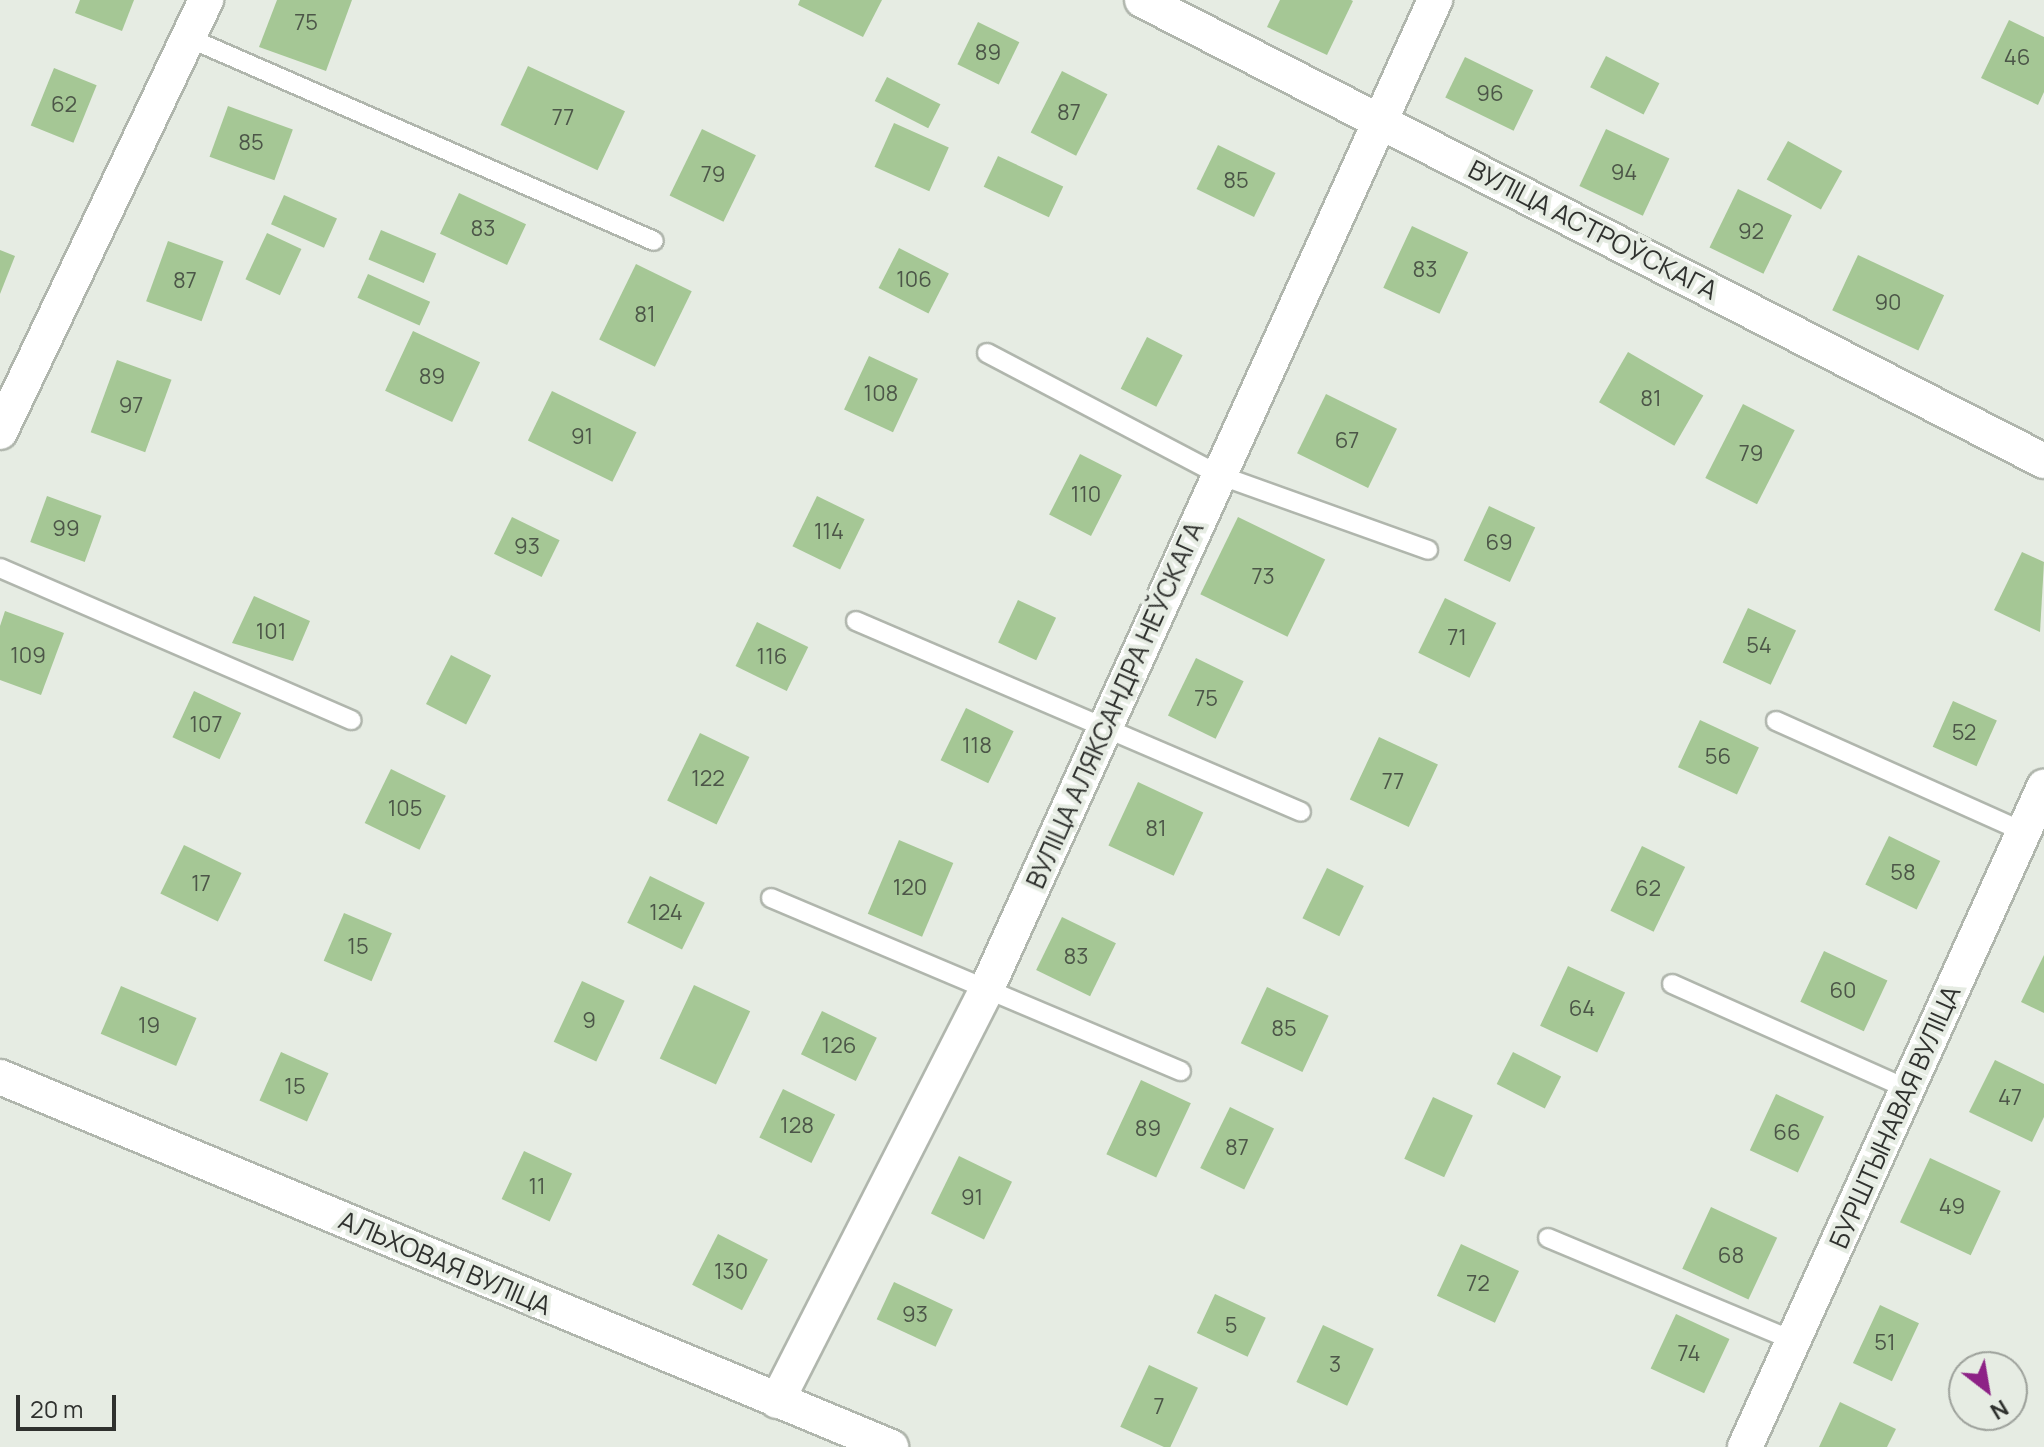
<!DOCTYPE html>
<html>
<head>
<meta charset="utf-8">
<style>
	body { margin:0 }
	#map { position:relative; width:2044px; height:1447px; overflow:hidden; background:#e6ece3; font-family:Manrope,sans-serif }
	div>[style] { position:absolute }
	[style*='--x'] { left:calc(var(--x)*1px); top:calc(var(--y)*1px); width:calc(var(--w)*1px); rotate:calc(var(--a)*1deg) }
	.building>* { inset:0; background:#a5c795; transform-origin:0 0 }
	.roads { filter:drop-shadow(2px 0 #b0b6ad) drop-shadow(-2px 0 #b0b6ad) drop-shadow(0 2px #b0b6ad) drop-shadow(0 -2px #b0b6ad) }
	.service>* { height:18px; margin:-9px; padding:0 9px; transform-origin:9px; border-radius:9px; background:#fff }
	.minor>* { height:34px; margin:-17px; padding:0 17px; transform-origin:17px; border-radius:17px; background:#fff }
	span { translate:-50% -50%; white-space:nowrap; text-align:center; line-height:1.15; -webkit-text-stroke:8px #e6ece3; paint-order:stroke }
	.number-label { font-size:22px; color:#4c5648 }
	.number-label span { -webkit-text-stroke-width:0 }
	.street-label { font-size:26px; color:#2f312e }
	.north { position:absolute; left:1948px; top:1351px; width:80px; height:80px; box-sizing:border-box; background:#e6ece3; border:2px solid #9da19b; border-radius:50%; rotate:149deg; font-size:22px; font-weight:700; line-height:32px; text-align:center; color:#2f312e }
	.north::after { content:''; display:block; margin:auto; width:28px; height:36px; background:#8d2286; clip-path:polygon(50% 0,100% 100%,50% 72%,0 100%) }
	.scale { position:absolute; left:16px; top:1395px; width:100px; height:36px; box-sizing:border-box; border:4px solid #2f312e; border-top:0; padding-left:10px; font-size:24px; line-height:28px; white-space:nowrap; color:#2f312e; -webkit-text-stroke:6px #e6ece3; paint-order:stroke }
</style>
</head>
<body>
<div id="map">
	<div class="building">
		<i style="clip-path:polygon(80px 0,134px 0,122px 31px,75px 13px)"></i>
		<i style="clip-path:polygon(277px 0,352px 0,326px 71px,259px 47px)"></i>
		<i style="clip-path:polygon(800px 0,882px 0,863px 37px,798px 5px)"></i>
		<i style="clip-path:polygon(1280px 0,1351px 0,1353px 1px,1327px 55px,1267px 27px)"></i>
		<i style="clip-path:polygon(2009px 20px,2044px 37px,2044px 92px,2038px 105px,1981px 78px)"></i>
		<i style="left:978px;top:22px;width:46px;height:47px;rotate:26deg"></i>
		<i style="left:1606px;top:56px;width:60px;height:35px;rotate:27deg"></i>
		<i style="left:1465px;top:57px;width:76px;height:45px;rotate:26deg"></i>
		<i style="left:528px;top:66px;width:107px;height:65px;rotate:25deg"></i>
		<i style="left:54px;top:68px;width:46px;height:62px;rotate:22deg"></i>
		<i style="left:1062px;top:71px;width:51px;height:69px;rotate:27deg"></i>
		<i style="left:887px;top:77px;width:60px;height:27px;rotate:27deg"></i>
		<i style="left:228px;top:106px;width:69px;height:54px;rotate:20deg"></i>
		<i style="left:894px;top:123px;width:60px;height:48px;rotate:24deg"></i>
		<i style="left:702px;top:129px;width:60px;height:74px;rotate:26deg"></i>
		<i style="left:1606px;top:129px;width:70px;height:63px;rotate:25deg"></i>
		<i style="left:1788px;top:141px;width:62px;height:44px;rotate:29deg"></i>
		<i style="left:1218px;top:145px;width:64px;height:49px;rotate:26deg"></i>
		<i style="left:998px;top:156px;width:72px;height:34px;rotate:25deg"></i>
		<i style="left:1738px;top:189px;width:60px;height:65px;rotate:26deg"></i>
		<i style="left:459px;top:193px;width:74px;height:45px;rotate:25deg"></i>
		<i style="left:284px;top:195px;width:58px;height:32px;rotate:24deg"></i>
		<i style="left:1412px;top:226px;width:62px;height:68px;rotate:25deg"></i>
		<i style="left:381px;top:230px;width:60px;height:32px;rotate:23deg"></i>
		<i style="left:267px;top:233px;width:38px;height:51px;rotate:25deg"></i>
		<i style="left:168px;top:241px;width:59px;height:64px;rotate:20deg"></i>
		<i style="left:899px;top:248px;width:56px;height:45px;rotate:27deg"></i>
		<i style="clip-path:polygon(0 250px,15px 256px,0 294px)"></i>
		<i style="left:1858px;top:255px;width:95px;height:61px;rotate:25deg"></i>
		<i style="left:636px;top:264px;width:62px;height:84px;rotate:26deg"></i>
		<i style="left:368px;top:274px;width:68px;height:26px;rotate:24deg"></i>
		<i style="left:413px;top:331px;width:74px;height:66px;rotate:25deg"></i>
		<i style="left:1147px;top:337px;width:40px;height:58px;rotate:27deg"></i>
		<i style="left:1628px;top:352px;width:87px;height:58px;rotate:30deg"></i>
		<i style="left:869px;top:356px;width:54px;height:59px;rotate:25deg"></i>
		<i style="left:117px;top:360px;width:58px;height:77px;rotate:20deg"></i>
		<i style="left:552px;top:391px;width:94px;height:55px;rotate:26deg"></i>
		<i style="left:1326px;top:394px;width:79px;height:66px;rotate:26deg"></i>
		<i style="left:1743px;top:404px;width:58px;height:83px;rotate:27deg"></i>
		<i style="left:1080px;top:454px;width:47px;height:68px;rotate:27deg"></i>
		<i style="left:47px;top:496px;width:58px;height:49px;rotate:20deg"></i>
		<i style="left:817px;top:496px;width:53px;height:56px;rotate:26deg"></i>
		<i style="left:1489px;top:506px;width:51px;height:60px;rotate:25deg"></i>
		<i style="left:512px;top:517px;width:53px;height:41px;rotate:26deg"></i>
		<i style="left:1238px;top:517px;width:97px;height:86px;rotate:26deg"></i>
		<i style="clip-path:polygon(2022px 552px,2044px 562px,2040px 632px,1994px 610px)"></i>
		<i style="clip-path:polygon(254px 596px,310px 621px,293px 661px,232px 643px)"></i>
		<i style="left:1445px;top:598px;width:57px;height:61px;rotate:26deg"></i>
		<i style="left:1018px;top:600px;width:42px;height:47px;rotate:25deg"></i>
		<i style="left:1748px;top:608px;width:53px;height:60px;rotate:25deg"></i>
		<i style="clip-path:polygon(5px 611px,64px 633px,41px 695px,0 680px,0 626px)"></i>
		<i style="left:757px;top:622px;width:57px;height:49px;rotate:26deg"></i>
		<i style="left:451px;top:655px;width:45px;height:55px;rotate:27deg"></i>
		<i style="left:1196px;top:658px;width:53px;height:64px;rotate:26deg"></i>
		<i style="left:194px;top:691px;width:52px;height:51px;rotate:25deg"></i>
		<i style="left:1953px;top:701px;width:48px;height:50px;rotate:24deg"></i>
		<i style="left:966px;top:708px;width:53px;height:58px;rotate:26deg"></i>
		<i style="left:1700px;top:720px;width:65px;height:52px;rotate:25deg"></i>
		<i style="left:700px;top:733px;width:55px;height:75px;rotate:26deg"></i>
		<i style="left:1379px;top:737px;width:65px;height:69px;rotate:25deg"></i>
		<i style="left:391px;top:769px;width:61px;height:60px;rotate:26deg"></i>
		<i style="left:1138px;top:782px;width:72px;height:70px;rotate:25deg"></i>
		<i style="left:1889px;top:836px;width:57px;height:54px;rotate:26deg"></i>
		<i style="left:899px;top:840px;width:59px;height:80px;rotate:23deg"></i>
		<i style="left:184px;top:845px;width:64px;height:54px;rotate:26deg"></i>
		<i style="left:1642px;top:846px;width:48px;height:72px;rotate:26deg"></i>
		<i style="left:1327px;top:868px;width:41px;height:56px;rotate:26deg"></i>
		<i style="left:650px;top:876px;width:61px;height:52px;rotate:26deg"></i>
		<i style="left:344px;top:913px;width:52px;height:52px;rotate:23deg"></i>
		<i style="left:1062px;top:917px;width:60px;height:59px;rotate:26deg"></i>
		<i style="left:1824px;top:951px;width:70px;height:56px;rotate:25deg"></i>
		<i style="clip-path:polygon(2044px 955px,2044px 1013px,2021px 1002px)"></i>
		<i style="left:1568px;top:966px;width:63px;height:66px;rotate:25deg"></i>
		<i style="left:582px;top:981px;width:47px;height:67px;rotate:25deg"></i>
		<i style="left:694px;top:985px;width:62px;height:81px;rotate:25deg"></i>
		<i style="left:121px;top:986px;width:82px;height:52px;rotate:23deg"></i>
		<i style="left:1267px;top:987px;width:68px;height:62px;rotate:25deg"></i>
		<i style="left:822px;top:1011px;width:61px;height:48px;rotate:26deg"></i>
		<i style="left:281px;top:1052px;width:52px;height:53px;rotate:24deg"></i>
		<i style="left:1513px;top:1052px;width:54px;height:36px;rotate:27deg"></i>
		<i style="clip-path:polygon(1995px 1060px,2044px 1084px,2044px 1117px,2032px 1142px,1969px 1112px)"></i>
		<i style="left:1141px;top:1080px;width:55px;height:82px;rotate:25deg"></i>
		<i style="left:783px;top:1089px;width:58px;height:54px;rotate:26deg"></i>
		<i style="left:1776px;top:1094px;width:53px;height:62px;rotate:25deg"></i>
		<i style="left:1433px;top:1097px;width:44px;height:68px;rotate:25deg"></i>
		<i style="left:1230px;top:1107px;width:49px;height:68px;rotate:26deg"></i>
		<i style="left:524px;top:1151px;width:53px;height:53px;rotate:25deg"></i>
		<i style="left:959px;top:1156px;width:59px;height:64px;rotate:26deg"></i>
		<i style="left:1930px;top:1158px;width:78px;height:71px;rotate:25deg"></i>
		<i style="left:1711px;top:1207px;width:73px;height:68px;rotate:25deg"></i>
		<i style="left:718px;top:1234px;width:56px;height:57px;rotate:27deg"></i>
		<i style="left:1461px;top:1244px;width:64px;height:57px;rotate:25deg"></i>
		<i style="left:894px;top:1282px;width:65px;height:41px;rotate:25deg"></i>
		<i style="left:1215px;top:1294px;width:56px;height:43px;rotate:25deg"></i>
		<i style="left:1880px;top:1305px;width:43px;height:64px;rotate:25deg"></i>
		<i style="left:1676px;top:1314px;width:59px;height:60px;rotate:25deg"></i>
		<i style="left:1323px;top:1325px;width:56px;height:63px;rotate:25deg"></i>
		<i style="left:1149px;top:1365px;width:54px;height:68px;rotate:25deg"></i>
		<i style="clip-path:polygon(1840px 1402px,1896px 1429px,1887px 1447px,1819px 1447px)"></i>
	</div>
	<div class="roads">
		<div class="service">
			<i style="--x:189;--y:38;--w:507;--a:23.58"></i>
			<i style="--x:987;--y:353;--w:262;--a:27.7"></i>
			<i style="--x:1219;--y:475;--w:222;--a:19.7"></i>
			<i style="--x:0;--y:568;--w:383;--a:23.4"></i>
			<i style="--x:856;--y:621;--w:484;--a:23.2"></i>
			<i style="--x:1776;--y:721;--w:272;--a:24.1"></i>
			<i style="--x:771;--y:898;--w:445;--a:22.9"></i>
			<i style="--x:1672;--y:984;--w:258;--a:24"></i>
			<i style="--x:1548;--y:1238;--w:267;--a:22.7"></i>
		</div>
		<div class="minor">
			<i style="--x:1142;--y:0;--w:1013;--a:27.07"></i>
			<i style="--x:0;--y:432;--w:479;--a:-64.5"></i>
			<i style="--x:0;--y:1077;--w:965;--a:22.55"></i>
			<i style="--x:777;--y:1401;--w:466;--a:-63"></i>
			<i style="--x:988;--y:986;--w:1083;--a:-65.61"></i>
			<i style="--x:1745;--y:1447;--w:725;--a:-65.63"></i>
		</div>
	</div>
	<div class="number-label">
		<span style="left:306px;top:23px">75</span>
		<span style="left:988px;top:53px">89</span>
		<span style="left:2017px;top:58px">46</span>
		<span style="left:1490px;top:94px">96</span>
		<span style="left:64px;top:105px">62</span>
		<span style="left:1069px;top:113px">87</span>
		<span style="left:563px;top:118px">77</span>
		<span style="left:251px;top:143px">85</span>
		<span style="left:1624px;top:173px">94</span>
		<span style="left:713px;top:175px">79</span>
		<span style="left:1236px;top:181px">85</span>
		<span style="left:483px;top:229px">83</span>
		<span style="left:1751px;top:232px">92</span>
		<span style="left:1425px;top:270px">83</span>
		<span style="left:914px;top:280px">106</span>
		<span style="left:185px;top:281px">87</span>
		<span style="left:1888px;top:303px">90</span>
		<span style="left:645px;top:315px">81</span>
		<span style="left:432px;top:377px">89</span>
		<span style="left:881px;top:394px">108</span>
		<span style="left:1651px;top:399px">81</span>
		<span style="left:131px;top:406px">97</span>
		<span style="left:582px;top:437px">91</span>
		<span style="left:1347px;top:441px">67</span>
		<span style="left:1751px;top:454px">79</span>
		<span style="left:1086px;top:495px">110</span>
		<span style="left:66px;top:529px">99</span>
		<span style="left:829px;top:532px">114</span>
		<span style="left:1499px;top:543px">69</span>
		<span style="left:527px;top:547px">93</span>
		<span style="left:1263px;top:577px">73</span>
		<span style="left:271px;top:632px">101</span>
		<span style="left:1457px;top:638px">71</span>
		<span style="left:1759px;top:646px">54</span>
		<span style="left:28px;top:656px">109</span>
		<span style="left:772px;top:657px">116</span>
		<span style="left:1206px;top:699px">75</span>
		<span style="left:206px;top:725px">107</span>
		<span style="left:1964px;top:733px">52</span>
		<span style="left:977px;top:746px">118</span>
		<span style="left:1718px;top:757px">56</span>
		<span style="left:708px;top:779px">122</span>
		<span style="left:1393px;top:782px">77</span>
		<span style="left:405px;top:809px">105</span>
		<span style="left:1156px;top:829px">81</span>
		<span style="left:1903px;top:873px">58</span>
		<span style="left:201px;top:884px">17</span>
		<span style="left:910px;top:888px">120</span>
		<span style="left:1648px;top:889px">62</span>
		<span style="left:666px;top:913px">124</span>
		<span style="left:358px;top:947px">15</span>
		<span style="left:1076px;top:957px">83</span>
		<span style="left:1843px;top:991px">60</span>
		<span style="left:1582px;top:1009px">64</span>
		<span style="left:589px;top:1021px">9</span>
		<span style="left:149px;top:1026px">19</span>
		<span style="left:1284px;top:1029px">85</span>
		<span style="left:839px;top:1046px">126</span>
		<span style="left:295px;top:1087px">15</span>
		<span style="left:2010px;top:1098px">47</span>
		<span style="left:797px;top:1126px">128</span>
		<span style="left:1148px;top:1129px">89</span>
		<span style="left:1787px;top:1133px">66</span>
		<span style="left:1237px;top:1148px">87</span>
		<span style="left:537px;top:1187px">11</span>
		<span style="left:972px;top:1198px">91</span>
		<span style="left:1952px;top:1207px">49</span>
		<span style="left:1731px;top:1256px">68</span>
		<span style="left:731px;top:1272px">130</span>
		<span style="left:1478px;top:1284px">72</span>
		<span style="left:915px;top:1315px">93</span>
		<span style="left:1231px;top:1326px">5</span>
		<span style="left:1885px;top:1343px">51</span>
		<span style="left:1689px;top:1354px">74</span>
		<span style="left:1335px;top:1365px">3</span>
		<span style="left:1159px;top:1407px">7</span>
	</div>
	<div class="street-label">
		<span style="left:1593px;top:230px;rotate:27deg">ВУЛІЦА АСТРОЎСКАГА</span>
		<span style="left:1115px;top:705px;rotate:-66deg">ВУЛІЦА АЛЯКСАНДРА НЕЎСКАГА</span>
		<span style="left:1895px;top:1117px;rotate:-66deg">БУРШТЫНАВАЯ ВУЛІЦА</span>
		<span style="left:445px;top:1263px;rotate:23deg">АЛЬХОВАЯ ВУЛІЦА</span>
	</div>
	<div class="north">N</div>
	<div class="scale">20 m</div>
</div>
</body>
</html>
